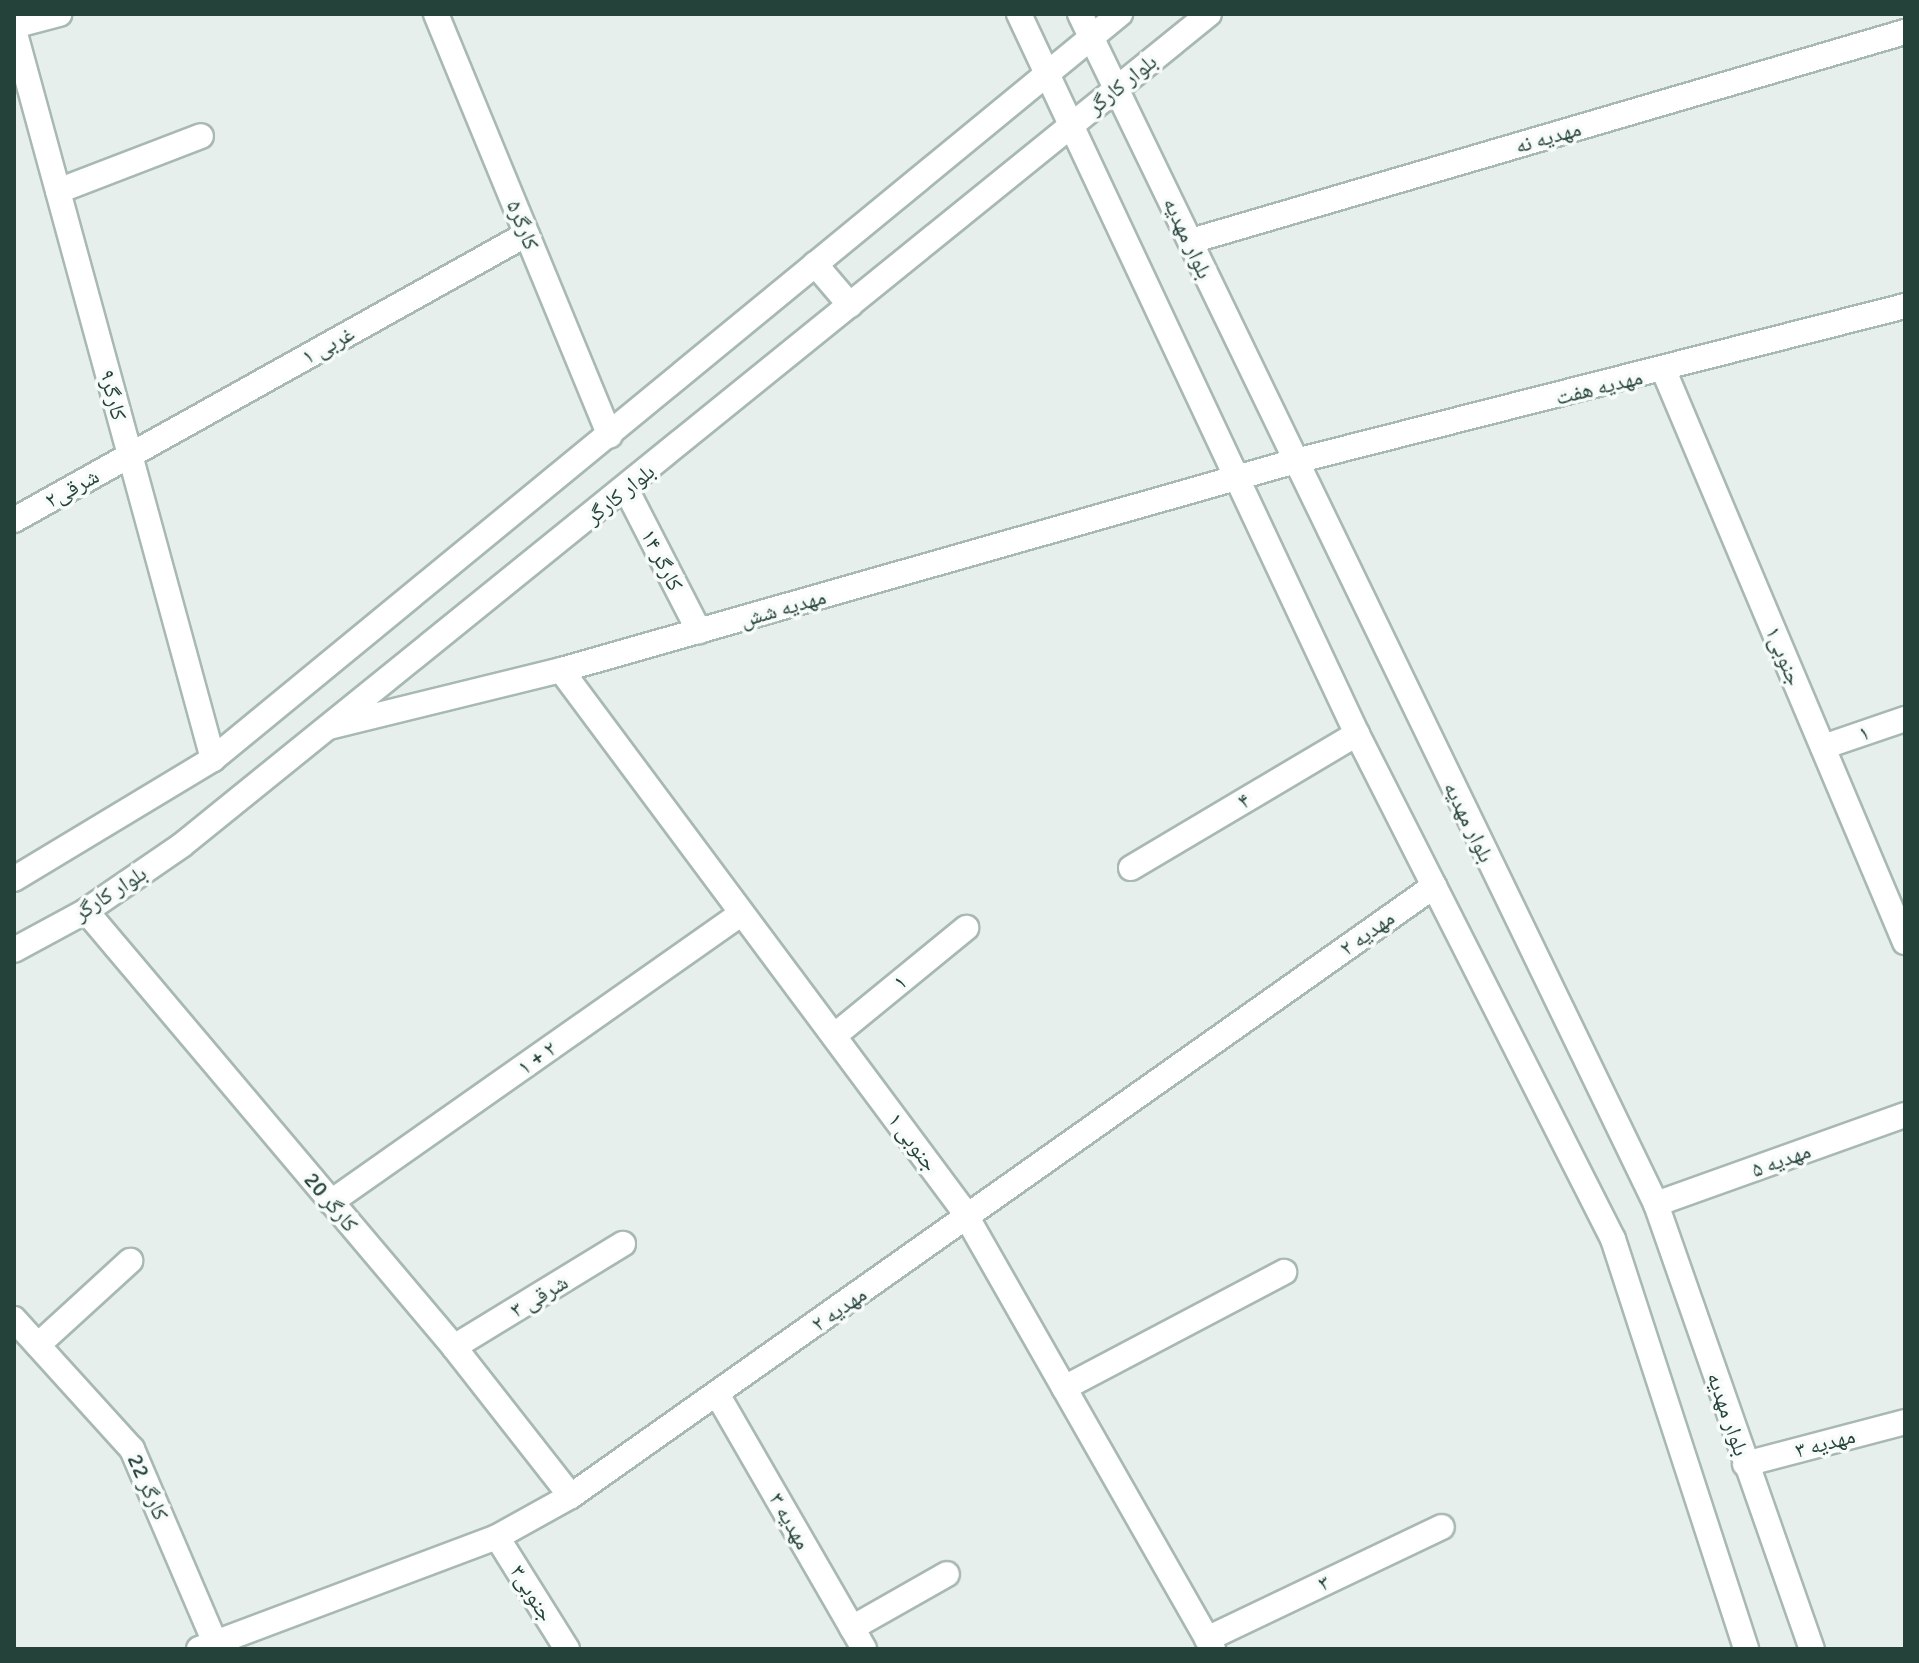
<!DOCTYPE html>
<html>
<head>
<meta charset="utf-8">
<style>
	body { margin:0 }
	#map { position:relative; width:1919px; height:1663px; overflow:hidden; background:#e6efeb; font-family:Signika,"Noto Naskh Arabic",sans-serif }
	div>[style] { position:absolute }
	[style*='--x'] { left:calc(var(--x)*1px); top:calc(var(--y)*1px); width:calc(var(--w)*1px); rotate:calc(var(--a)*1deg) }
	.roads { filter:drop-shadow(2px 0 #a8b8b2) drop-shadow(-2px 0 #a8b8b2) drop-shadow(0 2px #a8b8b2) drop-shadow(0 -2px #a8b8b2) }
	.minor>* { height:24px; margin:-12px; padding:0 12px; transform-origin:12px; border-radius:12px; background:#fff }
	.secondary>* { height:24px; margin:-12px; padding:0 12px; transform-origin:12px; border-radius:12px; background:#fff }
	span { translate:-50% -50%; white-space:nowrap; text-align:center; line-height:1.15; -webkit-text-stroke:7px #f7fbf9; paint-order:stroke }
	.street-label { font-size:22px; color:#24423a }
	.frame { position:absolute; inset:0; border:16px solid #24423a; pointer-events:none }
</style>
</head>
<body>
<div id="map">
	<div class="roads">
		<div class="minor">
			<i style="--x:436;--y:14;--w:456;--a:67.6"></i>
			<i style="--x:14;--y:26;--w:47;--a:-14.9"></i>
			<i style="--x:14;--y:30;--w:756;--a:74.73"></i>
			<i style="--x:58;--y:191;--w:153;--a:-21"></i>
			<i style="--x:1191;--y:241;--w:744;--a:-16.32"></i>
			<i style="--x:1664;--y:371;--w:620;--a:67.12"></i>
			<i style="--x:626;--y:489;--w:160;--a:62.8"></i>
			<i style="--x:14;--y:520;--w:587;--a:-29.14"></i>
			<i style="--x:561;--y:670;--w:670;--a:53.32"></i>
			<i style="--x:961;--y:1207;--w:509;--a:60.31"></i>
			<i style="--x:329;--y:727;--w:239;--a:-13.8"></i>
			<i style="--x:561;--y:670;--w:760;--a:-15.88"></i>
			<i style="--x:1292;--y:462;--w:633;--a:-14.28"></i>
			<i style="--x:1823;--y:747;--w:87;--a:-18.9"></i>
			<i style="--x:1131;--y:868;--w:263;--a:-30.7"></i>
			<i style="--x:86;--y:911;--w:571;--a:49.83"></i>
			<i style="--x:454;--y:1347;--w:189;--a:51.9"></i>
			<i style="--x:834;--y:1036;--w:171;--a:-39.3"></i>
			<i style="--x:331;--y:1202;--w:502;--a:-35.11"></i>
			<i style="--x:1656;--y:1204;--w:264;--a:-19.7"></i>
			<i style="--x:14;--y:1319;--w:176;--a:47.8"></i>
			<i style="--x:132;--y:1449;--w:211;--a:66.8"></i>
			<i style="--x:38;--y:1345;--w:125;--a:-42.4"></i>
			<i style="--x:454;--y:1347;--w:198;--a:-31.4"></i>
			<i style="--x:1064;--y:1388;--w:249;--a:-27.8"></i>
			<i style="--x:717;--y:1394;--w:294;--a:60"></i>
			<i style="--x:1745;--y:1464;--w:165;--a:-14.7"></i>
			<i style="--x:497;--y:1537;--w:132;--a:58"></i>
			<i style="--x:852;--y:1628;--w:109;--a:-29.6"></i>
			<i style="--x:1207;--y:1639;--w:260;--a:-25.5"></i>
			<i style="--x:199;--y:1649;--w:318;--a:-20.6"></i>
			<i style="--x:497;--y:1537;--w:85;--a:-29"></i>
			<i style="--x:571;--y:1496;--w:1057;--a:-35.25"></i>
		</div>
		<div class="secondary">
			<i style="--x:1019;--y:14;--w:795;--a:64.85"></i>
			<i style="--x:1357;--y:734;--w:566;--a:63.12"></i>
			<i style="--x:1613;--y:1239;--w:431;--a:72"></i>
			<i style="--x:1080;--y:14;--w:1322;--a:64.17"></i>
			<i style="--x:1656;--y:1204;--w:472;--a:70.7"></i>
			<i style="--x:815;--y:264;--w:54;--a:49.5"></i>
			<i style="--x:14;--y:879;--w:232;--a:-31.1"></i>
			<i style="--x:213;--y:759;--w:1174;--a:-39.4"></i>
			<i style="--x:14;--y:950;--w:82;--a:-28.4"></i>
			<i style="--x:86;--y:911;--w:116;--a:-34.5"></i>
			<i style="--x:182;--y:845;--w:1321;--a:-38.98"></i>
		</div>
	</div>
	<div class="street-label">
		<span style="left:1122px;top:84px;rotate:-39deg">بلوار کارگر</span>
		<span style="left:1548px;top:137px;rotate:-16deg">مهدیه نه</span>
		<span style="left:523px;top:225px;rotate:68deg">کارگر۵</span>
		<span style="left:1188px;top:238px;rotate:65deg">بلوار مهدیه</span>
		<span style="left:328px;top:345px;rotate:-29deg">۱ غربی</span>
		<span style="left:1599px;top:387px;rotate:-14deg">مهدیه هفت</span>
		<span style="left:113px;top:395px;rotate:75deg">کارگر۹</span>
		<span style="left:72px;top:488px;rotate:-29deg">شرقی۲</span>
		<span style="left:620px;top:494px;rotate:-39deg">بلوار کارگر</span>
		<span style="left:662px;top:560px;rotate:63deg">کارگر ۱۴</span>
		<span style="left:783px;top:608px;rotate:-16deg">مهدیه شش</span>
		<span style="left:1784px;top:656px;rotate:67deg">جنوبی۱</span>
		<span style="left:1864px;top:733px;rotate:-19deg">۱</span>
		<span style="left:1244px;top:801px;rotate:-31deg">۴</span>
		<span style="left:1469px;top:822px;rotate:64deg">بلوار مهدیه</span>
		<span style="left:110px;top:893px;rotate:-33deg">بلوار کارگر</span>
		<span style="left:1367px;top:933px;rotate:-36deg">مهدیه ۲</span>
		<span style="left:900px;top:982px;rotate:-39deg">۱</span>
		<span style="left:537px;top:1058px;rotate:-35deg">۱ + ۲</span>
		<span style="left:913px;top:1142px;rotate:53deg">۱ جنوبی</span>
		<span style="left:1781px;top:1160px;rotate:-20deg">مهدیه ۵</span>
		<span style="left:331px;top:1202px;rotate:50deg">کارگر 20</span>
		<span style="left:539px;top:1296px;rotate:-31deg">۳ شرقی</span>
		<span style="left:839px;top:1309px;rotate:-35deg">مهدیه ۲</span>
		<span style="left:1728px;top:1414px;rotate:71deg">بلوار مهدیه</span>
		<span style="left:1825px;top:1443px;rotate:-15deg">مهدیه ۳</span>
		<span style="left:148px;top:1487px;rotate:66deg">کارگر 22</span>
		<span style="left:790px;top:1521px;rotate:60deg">مهدیه ۳</span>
		<span style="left:1324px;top:1583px;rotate:-25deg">۳</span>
		<span style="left:532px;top:1593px;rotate:58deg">جنوبی۳</span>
	</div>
	<div class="frame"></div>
</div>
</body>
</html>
